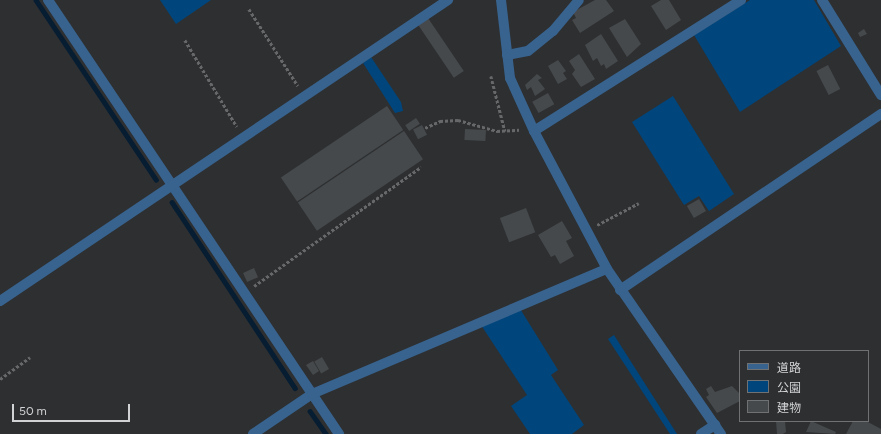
<!DOCTYPE html>
<html>
<head>
<meta charset="utf-8">
<style>
	body { margin:0 }
	#map { position:relative; width:881px; height:434px; overflow:hidden; background:#2d2f31; font-family:Figtree,"Noto Sans JP",sans-serif }
	div>[style] { position:absolute }
	[style*='--x'] { left:calc(var(--x)*1px); top:calc(var(--y)*1px); width:calc(var(--w)*1px); rotate:calc(var(--a)*1deg) }
	.green>* { inset:0; background:#00467c }
	.stream>* { height:4.5px; margin:-2.25px; padding:0 2.25px; transform-origin:2.25px; border-radius:2.25px; background:#061d32 }
	.building>* { inset:0; background:#46494b; transform-origin:0 0 }
	.path>* { height:2.5px; margin-top:-1.25px; transform-origin:0; background:repeating-linear-gradient(90deg,#66686a 0 3px,transparent 0 5px) }
	.minor>* { height:10px; margin:-5px; padding:0 5px; transform-origin:5px; border-radius:5px; background:#38638e }
	span { translate:-50% -50%; white-space:nowrap; text-align:center; line-height:1.15; -webkit-text-stroke:3px #2d2f31; paint-order:stroke }
	.legend { position:absolute; left:739px; top:350px; width:130px; height:72px; box-sizing:border-box; background:#2d2f31; border:1px solid #6f7172; margin:0; padding:5px 7px; list-style:none; font-size:12px; color:#d1d3d4 }
	.legend li { display:flex; align-items:center; gap:8px; height:20px }
	.legend b { width:20px; border:1px solid #6f7172 }
	.scale { position:absolute; left:12px; top:404px; width:118px; height:18px; box-sizing:border-box; border:2px solid #d1d3d4; border-top:0; padding-left:5px; font-size:12px; line-height:14px; white-space:nowrap; color:#d1d3d4; -webkit-text-stroke:3px #2d2f31; paint-order:stroke }
</style>
</head>
<body>
<div id="map">
	<div class="green">
		<i style="clip-path:polygon(160px 0,211px 0,176px 24px)"></i>
		<i style="clip-path:polygon(750px 0,814px 0,841px 46px,740px 112px,694px 35px)"></i>
		<i style="clip-path:polygon(371px 57px,401px 102px,403px 111px,395px 113px,363px 63px)"></i>
		<i style="clip-path:polygon(673px 96px,734px 194px,709px 211px,699px 196px,684px 205px,632px 122px)"></i>
		<i style="clip-path:polygon(519px 307px,558px 370px,551px 375px,584px 425px,572px 434px,530px 434px,511px 406px,527px 395px,481px 325px)"></i>
		<i style="clip-path:polygon(614px 335px,677px 434px,670px 434px,608px 339px)"></i>
	</div>
	<div class="stream">
		<i style="--x:36;--y:0;--w:216;--a:56.2"></i>
		<i style="--x:172;--y:202;--w:223;--a:56.5"></i>
		<i style="--x:310;--y:411;--w:28;--a:55"></i>
	</div>
	<div class="building">
		<i style="clip-path:polygon(595px 0,606px 0,614px 11px,580px 33px,572px 20px,576px 18px,573px 12px)"></i>
		<i style="clip-path:polygon(661px 0,669px 0,681px 20px,666px 30px,651px 6px)"></i>
		<i style="left:428px;top:18px;width:64px;height:12px;rotate:56deg"></i>
		<i style="clip-path:polygon(625px 19px,641px 44px,627px 57px,609px 28px)"></i>
		<i style="clip-path:polygon(864px 29px,867px 34px,860px 37px,858px 33px)"></i>
		<i style="clip-path:polygon(601px 34px,618px 61px,606px 69px,604px 64px,601px 66px,597px 58px,593px 61px,585px 45px)"></i>
		<i style="clip-path:polygon(579px 54px,595px 79px,581px 87px,572px 74px,575px 70px,569px 61px)"></i>
		<i style="clip-path:polygon(558px 60px,566px 71px,563px 73px,567px 79px,558px 84px,548px 66px)"></i>
		<i style="left:828px;top:65px;width:27px;height:13px;rotate:63deg"></i>
		<i style="clip-path:polygon(537px 74px,542px 78px,538px 80px,545px 89px,535px 96px,531px 87px,527px 90px,525px 85px)"></i>
		<i style="left:548px;top:93px;width:13px;height:18px;rotate:61deg"></i>
		<i style="left:387px;top:106px;width:29px;height:128px;rotate:56deg"></i>
		<i style="left:416px;top:118px;width:7px;height:13px;rotate:56deg"></i>
		<i style="left:422px;top:125px;width:11px;height:10px;rotate:63deg"></i>
		<i style="left:465px;top:129px;width:21px;height:11px;rotate:3deg"></i>
		<i style="left:404px;top:131px;width:34px;height:128px;rotate:56deg"></i>
		<i style="left:699px;top:199px;width:14px;height:14px;rotate:60deg"></i>
		<i style="left:526px;top:208px;width:26px;height:28px;rotate:69deg"></i>
		<i style="clip-path:polygon(562px 221px,572px 238px,566px 241px,574px 256px,560px 264px,555px 255px,551px 257px,538px 235px)"></i>
		<i style="left:254px;top:268px;width:10px;height:12px;rotate:66deg"></i>
		<i style="left:322px;top:357px;width:14px;height:9px;rotate:60deg"></i>
		<i style="clip-path:polygon(313px 361px,319px 371px,313px 375px,306px 365px)"></i>
		<i style="clip-path:polygon(711px 386px,715px 392px,732px 386px,740px 394px,740px 401px,717px 413px,706px 397px,709px 395px,706px 389px)"></i>
		<i style="clip-path:polygon(776px 421px,785px 421px,786px 432px,783px 434px,777px 434px)"></i>
		<i style="clip-path:polygon(811px 421px,836px 432px,835px 434px,806px 432px)"></i>
		<i style="clip-path:polygon(853px 421px,866px 421px,881px 429px,881px 434px,846px 434px)"></i>
	</div>
	<div class="path">
		<i style="--x:249;--y:9;--w:91;--a:57.5"></i>
		<i style="--x:185;--y:40;--w:101;--a:59.1"></i>
		<i style="--x:491;--y:76;--w:57;--a:75.7"></i>
		<i style="--x:425;--y:128;--w:17;--a:-25"></i>
		<i style="--x:440;--y:121;--w:18;--a:-3"></i>
		<i style="--x:458;--y:120;--w:41;--a:15.8"></i>
		<i style="--x:497;--y:131;--w:22;--a:-3"></i>
		<i style="--x:597;--y:225;--w:47;--a:-27.6"></i>
		<i style="--x:254;--y:286;--w:205;--a:-35.5"></i>
		<i style="--x:0;--y:379;--w:37;--a:-36"></i>
	</div>
	<div class="minor">
		<i style="--x:48;--y:0;--w:523;--a:56.16"></i>
		<i style="--x:501;--y:0;--w:79;--a:83.4"></i>
		<i style="--x:510;--y:78;--w:58;--a:65.6"></i>
		<i style="--x:534;--y:131;--w:156;--a:62.1"></i>
		<i style="--x:607;--y:269;--w:201;--a:55.4"></i>
		<i style="--x:822;--y:0;--w:112;--a:58.2"></i>
		<i style="--x:507;--y:55;--w:21;--a:-11"></i>
		<i style="--x:528;--y:51;--w:32;--a:-39"></i>
		<i style="--x:553;--y:31;--w:40;--a:-50"></i>
		<i style="--x:534;--y:131;--w:245;--a:-32.3"></i>
		<i style="--x:620;--y:290;--w:315;--a:-34"></i>
		<i style="--x:0;--y:301;--w:540;--a:-33.9"></i>
		<i style="--x:253;--y:434;--w:71;--a:-34.1"></i>
		<i style="--x:312;--y:394;--w:320;--a:-23"></i>
		<i style="--x:701;--y:434;--w:17;--a:-33"></i>
	</div>
	<ul class="legend">
	<li><b style="height:5px;background:#38638e"></b>道路</li>
	<li><b style="height:11px;background:#00467c"></b>公園</li>
	<li><b style="height:11px;background:#46494b"></b>建物</li>
	</ul>
	<div class="scale">50 m</div>
</div>
</body>
</html>
